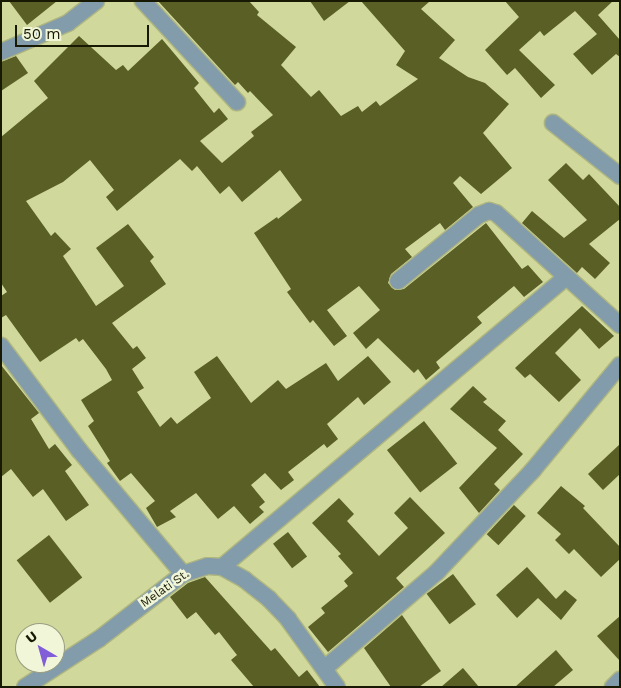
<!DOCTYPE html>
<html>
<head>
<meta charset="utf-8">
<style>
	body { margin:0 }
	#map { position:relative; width:621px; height:688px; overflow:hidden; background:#d0d89c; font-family:"Work Sans",sans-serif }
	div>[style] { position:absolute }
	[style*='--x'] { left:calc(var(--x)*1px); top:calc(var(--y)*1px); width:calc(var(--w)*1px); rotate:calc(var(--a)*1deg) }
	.building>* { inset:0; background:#5a5f26; transform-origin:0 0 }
	.roads { filter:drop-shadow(1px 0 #afb680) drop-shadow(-1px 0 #afb680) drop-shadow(0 1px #afb680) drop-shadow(0 -1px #afb680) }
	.street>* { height:16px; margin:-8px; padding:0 8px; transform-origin:8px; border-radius:8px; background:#839cab }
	span { translate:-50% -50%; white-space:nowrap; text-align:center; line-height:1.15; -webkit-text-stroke:5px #f1f6d8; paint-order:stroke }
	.street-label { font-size:12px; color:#171903 }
	.frame { position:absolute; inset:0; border:2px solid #171903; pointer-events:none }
	.north { position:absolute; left:15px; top:623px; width:50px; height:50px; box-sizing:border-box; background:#f1f6d8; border:1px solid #9a9e83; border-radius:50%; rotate:322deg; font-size:14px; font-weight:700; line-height:20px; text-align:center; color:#171903 }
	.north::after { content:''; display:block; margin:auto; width:18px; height:22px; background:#815dd7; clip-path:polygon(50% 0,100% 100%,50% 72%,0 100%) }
	.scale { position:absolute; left:15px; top:25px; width:134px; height:22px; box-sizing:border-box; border:2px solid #171903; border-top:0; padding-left:6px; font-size:15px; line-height:18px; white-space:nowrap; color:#171903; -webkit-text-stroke:4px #f1f6d8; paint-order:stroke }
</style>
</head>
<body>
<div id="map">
	<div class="building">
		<i style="clip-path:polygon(9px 1px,57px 1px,27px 25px)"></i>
		<i style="clip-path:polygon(158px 1px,249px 1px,259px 12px,257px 15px,296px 47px,281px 65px,311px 97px,319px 90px,341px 116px,358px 106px,362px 112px,376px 101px,380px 106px,418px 79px,396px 65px,405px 51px,361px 1px,430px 1px,421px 9px,455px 40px,439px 58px,468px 77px,485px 83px,509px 104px,483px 133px,512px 168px,481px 194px,460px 176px,453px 183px,473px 207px,445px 230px,440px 223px,405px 249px,412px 257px,391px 274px,388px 283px,395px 290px,404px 289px,486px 223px,522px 269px,528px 265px,543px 282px,524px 297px,514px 286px,477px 317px,482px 323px,436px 362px,440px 368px,426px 380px,418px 369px,414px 373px,378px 338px,366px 349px,353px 333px,380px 310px,359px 286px,327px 310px,347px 336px,334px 346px,313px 320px,310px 323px,287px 292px,291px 289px,254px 233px,277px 217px,278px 219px,302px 200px,280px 170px,242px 202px,229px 186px,220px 194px,197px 166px,192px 171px,180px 159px,117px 211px,106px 197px,114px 190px,90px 160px,63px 182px,26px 201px,51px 236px,55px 232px,71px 249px,63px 256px,96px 306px,124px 286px,96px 248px,128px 224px,154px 257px,150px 261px,166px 284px,112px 323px,133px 349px,137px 346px,146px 358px,132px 369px,144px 388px,137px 392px,160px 427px,171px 417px,177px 424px,211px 398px,194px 372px,217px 356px,251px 403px,278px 380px,286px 389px,326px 363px,338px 381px,368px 356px,391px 382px,364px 405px,358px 397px,327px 424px,338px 439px,327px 448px,324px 444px,288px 472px,294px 480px,281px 490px,265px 473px,251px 485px,265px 502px,259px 507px,264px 512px,250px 524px,234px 506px,218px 519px,196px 493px,170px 511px,176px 517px,157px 527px,146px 508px,155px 501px,131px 473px,120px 481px,107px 463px,110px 461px,88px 426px,94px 421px,81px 400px,112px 380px,106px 369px,83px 339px,79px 342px,76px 338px,40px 362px,6px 315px,1px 318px,1px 296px,7px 292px,1px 283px,1px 137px,48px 98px,34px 81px,79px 36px,116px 70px,123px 65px,128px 71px,162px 39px,199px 83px,194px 88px,214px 113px,219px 108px,228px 119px,200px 141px,222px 163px,254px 136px,251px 132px,273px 115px,250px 91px,248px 93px,238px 82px,235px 85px)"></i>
		<i style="clip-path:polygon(310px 1px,350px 1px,324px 21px)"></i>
		<i style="clip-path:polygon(505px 1px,613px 1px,598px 15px,620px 40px,620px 57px,616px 54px,592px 75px,573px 54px,597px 34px,575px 11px,544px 36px,540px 31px,519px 50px,555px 85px,541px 98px,515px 68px,507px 75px,485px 50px,519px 17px)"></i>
		<i style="clip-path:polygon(16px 56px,28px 73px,1px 91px,1px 62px)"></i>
		<i style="clip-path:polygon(566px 163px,583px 180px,589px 174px,620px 207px,620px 219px,589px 244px,610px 263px,595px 279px,582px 267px,577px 273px,522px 223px,532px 211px,564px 238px,587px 220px,548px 180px)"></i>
		<i style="clip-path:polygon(582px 306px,614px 336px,599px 349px,580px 328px,555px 353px,581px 380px,559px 402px,530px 374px,525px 378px,515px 368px)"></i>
		<i style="clip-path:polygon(1px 365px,39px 413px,31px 419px,49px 449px,55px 444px,72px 465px,65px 471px,89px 505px,66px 521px,43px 489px,33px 497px,11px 469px,1px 477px)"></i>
		<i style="clip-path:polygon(473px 386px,487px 399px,483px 402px,506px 421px,498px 430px,523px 454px,494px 484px,500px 490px,479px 513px,459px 488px,497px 448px,450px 409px)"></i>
		<i style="left:424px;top:421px;width:54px;height:47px;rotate:52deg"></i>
		<i style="clip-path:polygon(620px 444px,620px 474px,603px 490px,588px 474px)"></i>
		<i style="clip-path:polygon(561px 486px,585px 506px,583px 508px,620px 547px,620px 559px,601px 577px,574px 549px,569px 554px,555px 540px,561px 534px,537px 513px)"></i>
		<i style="clip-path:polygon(410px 497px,445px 533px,396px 578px,404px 587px,328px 652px,308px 627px,325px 613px,321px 608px,348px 586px,344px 581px,353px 573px,338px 556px,341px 554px,312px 523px,339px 498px,354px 514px,347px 521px,379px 556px,408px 528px,394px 513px)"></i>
		<i style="left:514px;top:505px;width:16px;height:40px;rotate:43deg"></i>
		<i style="left:288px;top:532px;width:31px;height:19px;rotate:52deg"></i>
		<i style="left:49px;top:535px;width:54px;height:41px;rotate:52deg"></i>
		<i style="clip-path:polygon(527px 567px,556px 599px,565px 590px,577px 600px,561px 620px,538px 598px,517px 618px,496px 595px)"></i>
		<i style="left:453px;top:574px;width:38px;height:33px;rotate:53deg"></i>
		<i style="clip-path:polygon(205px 577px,271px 651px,275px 648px,299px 677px,307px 670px,320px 687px,254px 687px,231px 660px,237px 655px,219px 632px,215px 635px,196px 612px,187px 619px,170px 597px,188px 583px)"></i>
		<i style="clip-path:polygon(402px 615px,441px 671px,419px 687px,391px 687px,364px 648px)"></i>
		<i style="clip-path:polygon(620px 616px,620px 661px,597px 636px)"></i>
		<i style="clip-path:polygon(556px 650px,573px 670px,553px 687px,515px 687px)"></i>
		<i style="clip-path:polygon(463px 668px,479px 687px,441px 687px)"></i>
	</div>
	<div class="roads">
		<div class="street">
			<i style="--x:143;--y:1;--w:138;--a:47.1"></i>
			<i style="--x:1;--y:52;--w:73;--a:-23.4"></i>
			<i style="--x:68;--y:23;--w:36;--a:-38"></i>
			<i style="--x:553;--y:123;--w:85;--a:38.3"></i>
			<i style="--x:398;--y:281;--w:104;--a:-39.2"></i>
			<i style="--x:479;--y:215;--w:11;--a:-22"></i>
			<i style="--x:489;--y:211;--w:7;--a:16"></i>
			<i style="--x:496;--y:213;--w:167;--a:42.1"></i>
			<i style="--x:1;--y:346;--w:130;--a:53.1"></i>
			<i style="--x:79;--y:450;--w:162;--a:50"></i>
			<i style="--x:222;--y:567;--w:450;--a:-40.1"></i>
			<i style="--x:325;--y:668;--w:148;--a:-40.6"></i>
			<i style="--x:437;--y:572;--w:140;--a:-46.7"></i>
			<i style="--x:533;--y:470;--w:136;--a:-50.4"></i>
			<i style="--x:25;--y:687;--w:88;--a:-33"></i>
			<i style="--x:99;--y:639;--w:106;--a:-37.7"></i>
			<i style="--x:183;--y:574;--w:26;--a:-18"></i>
			<i style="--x:208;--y:566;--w:14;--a:4"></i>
			<i style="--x:222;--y:567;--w:26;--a:29"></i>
			<i style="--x:245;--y:580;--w:31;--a:38"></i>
			<i style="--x:269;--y:599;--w:28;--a:46"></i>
			<i style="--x:288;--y:619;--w:84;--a:54.2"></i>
			<i style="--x:613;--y:687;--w:10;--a:-45"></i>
		</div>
	</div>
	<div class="street-label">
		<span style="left:165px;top:589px;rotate:-35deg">Melati St.</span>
	</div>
	<div class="frame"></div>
	<div class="north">U</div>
	<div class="scale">50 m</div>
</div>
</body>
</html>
